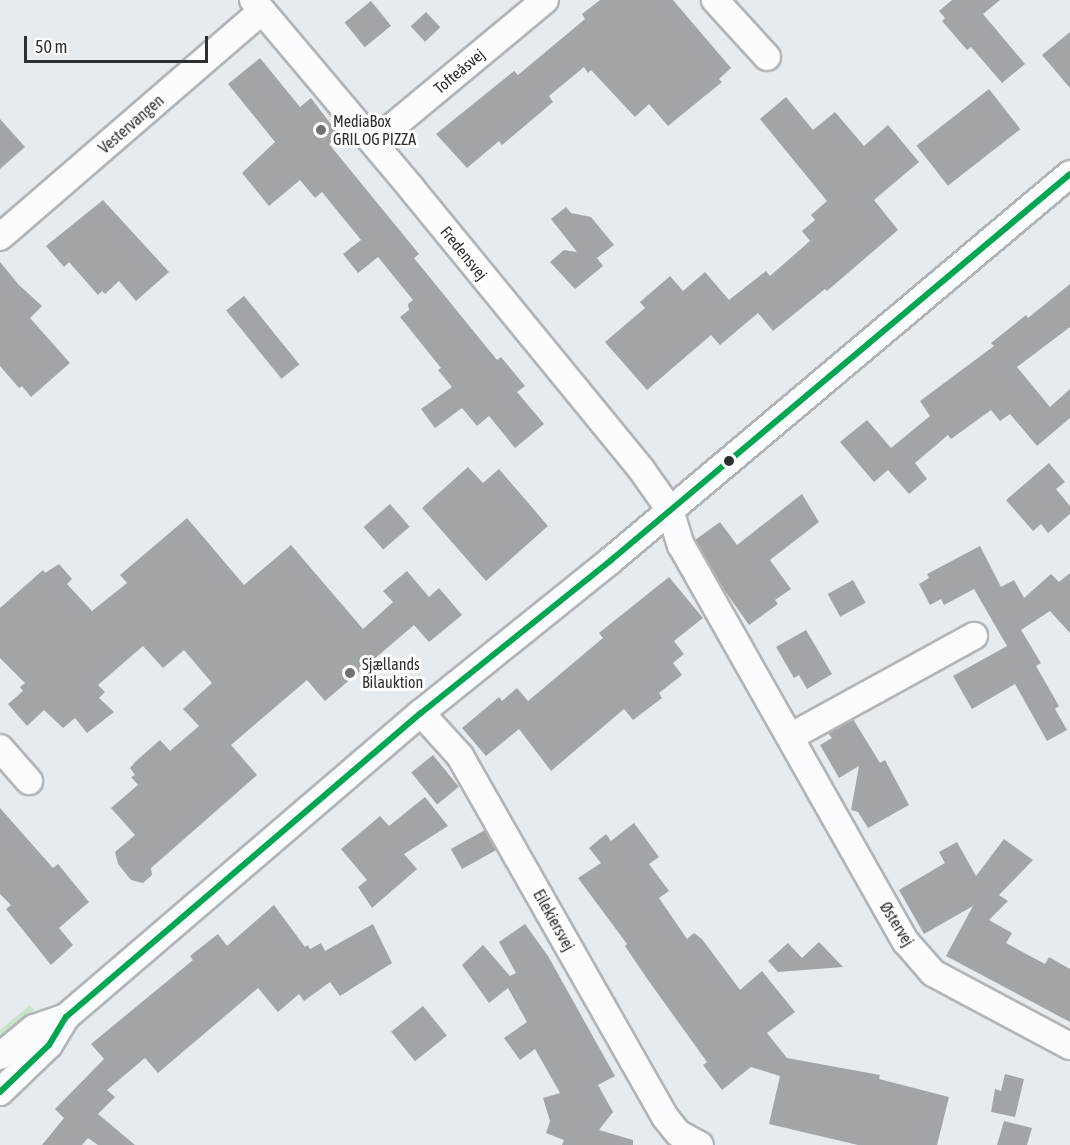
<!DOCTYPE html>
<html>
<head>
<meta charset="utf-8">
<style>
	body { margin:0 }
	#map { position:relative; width:1070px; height:1145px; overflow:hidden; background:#e6ebf0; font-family:"Asap Condensed",sans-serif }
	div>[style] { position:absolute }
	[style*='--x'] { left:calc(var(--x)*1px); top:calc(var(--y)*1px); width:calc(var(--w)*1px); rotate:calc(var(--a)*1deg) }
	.green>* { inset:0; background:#cce3cb }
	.building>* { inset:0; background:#a2a5a8; transform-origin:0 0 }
	.roads { filter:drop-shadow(2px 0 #b1b5b8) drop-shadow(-2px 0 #b1b5b8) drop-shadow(0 2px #b1b5b8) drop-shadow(0 -2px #b1b5b8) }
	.minor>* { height:26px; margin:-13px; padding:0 13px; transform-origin:13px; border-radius:13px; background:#fbfcfd }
	.bus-1>* { height:6px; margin:-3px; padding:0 3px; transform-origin:3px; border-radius:3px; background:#00a651 }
	.dots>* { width:16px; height:16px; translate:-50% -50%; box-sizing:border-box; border:3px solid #fff; border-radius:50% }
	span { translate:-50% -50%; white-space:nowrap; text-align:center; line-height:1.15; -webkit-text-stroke:6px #fff; paint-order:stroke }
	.street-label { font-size:16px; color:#2d3033 }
	.poi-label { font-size:16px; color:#2d3033 }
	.left { translate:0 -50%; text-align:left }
	.scale { position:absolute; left:24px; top:36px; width:184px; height:27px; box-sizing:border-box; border:3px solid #2d3033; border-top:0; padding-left:8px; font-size:18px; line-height:21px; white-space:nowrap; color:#2d3033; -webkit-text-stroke:4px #fff; paint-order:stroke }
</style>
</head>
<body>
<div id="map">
	<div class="green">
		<i style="clip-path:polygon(30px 1005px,34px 1010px,0 1038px,0 1030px)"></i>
	</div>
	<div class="building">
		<i style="clip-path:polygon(600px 0,673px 0,731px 68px,719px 79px,722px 82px,668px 126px,649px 104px,635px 117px,591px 70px,588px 73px,584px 67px,549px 96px,553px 102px,502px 145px,499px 141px,467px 168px,436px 134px,514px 71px,518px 75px,585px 19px,582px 14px)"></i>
		<i style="clip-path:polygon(952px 0,1000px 0,983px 14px,1025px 64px,1002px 83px,971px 47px,967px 50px,942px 21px,945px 18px,939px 11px)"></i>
		<i style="left:371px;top:1px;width:32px;height:34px;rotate:51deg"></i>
		<i style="left:426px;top:12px;width:21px;height:21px;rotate:47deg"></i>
		<i style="clip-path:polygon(1070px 32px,1070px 88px,1042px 55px)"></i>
		<i style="clip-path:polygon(260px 58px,300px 107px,311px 98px,340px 136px,329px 144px,419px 254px,414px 258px,497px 360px,501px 357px,525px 386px,517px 392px,544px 424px,515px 448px,489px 416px,477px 426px,462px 408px,435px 428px,421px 409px,452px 387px,438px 370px,441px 368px,400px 317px,409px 310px,408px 304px,413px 300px,378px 257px,358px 273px,343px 254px,361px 240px,322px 192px,315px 198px,300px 180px,269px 206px,242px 173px,275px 142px,228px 84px)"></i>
		<i style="left:989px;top:89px;width:51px;height:92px;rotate:52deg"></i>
		<i style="clip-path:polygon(786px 97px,813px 130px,835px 112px,864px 146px,888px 125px,919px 162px,874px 200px,898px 230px,827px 291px,825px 289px,773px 331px,758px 313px,720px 345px,711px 335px,647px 390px,605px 342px,645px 308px,640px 302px,670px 276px,683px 291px,705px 272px,729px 300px,766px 271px,770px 276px,810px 241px,802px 231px,815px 220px,811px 215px,827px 201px,760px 119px)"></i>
		<i style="clip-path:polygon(0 119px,25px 147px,0 169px)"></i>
		<i style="clip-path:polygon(103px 200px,169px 272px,136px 301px,119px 281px,105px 294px,102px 291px,98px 295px,69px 262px,64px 267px,46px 246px)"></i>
		<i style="clip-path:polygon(566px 207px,571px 213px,591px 217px,614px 245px,597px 258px,603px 266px,575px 289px,550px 262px,564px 250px,577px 252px,551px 219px)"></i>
		<i style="clip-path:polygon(0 262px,19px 285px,42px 306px,30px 318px,70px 363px,31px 397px,22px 386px,19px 388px,0 366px)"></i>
		<i style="clip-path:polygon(1070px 284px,1070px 327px,1017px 367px,1050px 407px,1070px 389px,1070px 418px,1037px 446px,1010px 414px,1000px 421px,991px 410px,951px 439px,948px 435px,915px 463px,927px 479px,909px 494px,888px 470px,874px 482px,840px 442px,867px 420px,891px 448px,930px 416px,920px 401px,994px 346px,991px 343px,1026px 315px,1028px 318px)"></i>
		<i style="left:244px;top:296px;width:88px;height:23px;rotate:51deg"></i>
		<i style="clip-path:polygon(1049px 463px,1065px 482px,1056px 489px,1070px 506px,1070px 514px,1048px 533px,1041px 524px,1033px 531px,1006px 500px)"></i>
		<i style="clip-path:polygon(468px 467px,483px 483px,499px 469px,548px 526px,486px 581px,422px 508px)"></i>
		<i style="clip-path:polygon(802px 494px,819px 522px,770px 560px,791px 589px,775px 600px,778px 604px,749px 625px,720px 584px,695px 540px,720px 522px,737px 545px)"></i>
		<i style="left:390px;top:504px;width:30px;height:35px;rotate:49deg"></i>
		<i style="clip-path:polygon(187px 518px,244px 585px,291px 545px,363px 629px,393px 602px,383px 591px,407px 571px,429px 597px,439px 588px,462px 615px,429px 642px,414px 625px,325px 701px,307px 680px,231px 745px,257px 775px,151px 868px,152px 875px,143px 883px,131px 880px,118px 864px,115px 852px,135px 835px,111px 808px,138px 785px,131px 777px,135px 775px,130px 768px,136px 761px,160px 740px,170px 751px,199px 726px,183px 709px,212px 683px,184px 650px,163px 668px,143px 646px,98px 685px,105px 692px,99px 698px,114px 712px,87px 733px,75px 718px,63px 728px,44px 710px,27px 726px,8px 704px,23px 691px,20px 687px,25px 683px,0 658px,0 608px,43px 570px,45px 573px,59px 564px,72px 579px,67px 584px,92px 611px,127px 583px,120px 575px)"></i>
		<i style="clip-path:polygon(980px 546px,1001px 587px,1014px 580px,1024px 598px,1051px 574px,1059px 582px,1070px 573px,1070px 633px,1050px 611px,1021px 630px,1041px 663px,1036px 666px,1059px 706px,1055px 709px,1067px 730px,1047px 741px,1015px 684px,972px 709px,953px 676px,1007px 646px,974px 589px,944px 605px,941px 599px,930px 605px,919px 584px,929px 578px,927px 574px)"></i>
		<i style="clip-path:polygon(669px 577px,703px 618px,674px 641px,684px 654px,673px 663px,682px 675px,659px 693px,662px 698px,633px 720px,624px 709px,551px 771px,519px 729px,486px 756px,462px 728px,499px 697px,502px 701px,517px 688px,528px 701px,603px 638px,599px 633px)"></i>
		<i style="left:853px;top:580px;width:26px;height:29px;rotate:61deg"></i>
		<i style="clip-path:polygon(806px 630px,832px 674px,807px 689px,799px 675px,794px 678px,776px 647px)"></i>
		<i style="clip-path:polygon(853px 719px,880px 763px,885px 760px,909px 805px,868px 828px,858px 812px,851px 810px,859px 766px,839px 778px,820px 745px,832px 738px,828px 733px)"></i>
		<i style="left:433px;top:755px;width:41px;height:28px;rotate:51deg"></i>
		<i style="clip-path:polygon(425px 797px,448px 826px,404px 854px,417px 869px,372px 908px,358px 887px,367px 880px,341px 849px,380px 816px,389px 826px)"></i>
		<i style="clip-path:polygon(0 808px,53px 868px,58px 864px,89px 902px,59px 928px,73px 945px,51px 965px,6px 909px,11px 905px,0 894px)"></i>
		<i style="clip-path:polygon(634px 823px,659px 857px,649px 864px,669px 891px,659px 898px,687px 939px,694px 933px,702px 939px,740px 990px,762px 971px,795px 1012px,767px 1033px,787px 1058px,880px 1075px,879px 1079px,949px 1097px,937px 1145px,858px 1145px,769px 1124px,780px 1076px,751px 1067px,722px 1090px,703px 1065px,707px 1062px,648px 980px,625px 946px,627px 944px,578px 878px,601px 863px,589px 848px,606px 834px,611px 841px)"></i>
		<i style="left:485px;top:830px;width:23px;height:39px;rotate:61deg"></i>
		<i style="clip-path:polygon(1004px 839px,1033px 860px,999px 895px,1008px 901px,989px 920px,1012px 933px,1006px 943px,1045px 964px,1049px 957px,1070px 969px,1070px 1022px,946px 956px,973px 906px,924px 934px,899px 890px,945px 863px,939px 852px,957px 842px,976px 876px)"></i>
		<i style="clip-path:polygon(274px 905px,305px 947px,308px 945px,310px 949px,321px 943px,325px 951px,373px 924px,392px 963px,340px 996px,330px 982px,304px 1001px,299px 994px,278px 1012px,258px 988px,158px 1073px,145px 1058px,107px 1090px,115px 1097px,98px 1114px,135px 1145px,98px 1145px,88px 1138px,82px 1145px,42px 1145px,64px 1118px,55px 1109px,104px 1059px,91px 1044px,193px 960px,190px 956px,218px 934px,227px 946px)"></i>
		<i style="clip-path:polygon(525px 924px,548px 956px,615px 1076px,598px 1085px,613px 1112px,599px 1130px,633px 1140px,633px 1145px,562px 1145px,564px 1140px,546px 1133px,550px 1121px,543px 1098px,560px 1093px,535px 1049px,520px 1060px,504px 1038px,527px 1022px,508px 988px,489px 1003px,462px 965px,483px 945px,510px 976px,516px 973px,499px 942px)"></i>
		<i style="clip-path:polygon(819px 942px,843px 967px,778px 972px,768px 961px,788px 943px,802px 958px)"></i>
		<i style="left:423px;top:1006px;width:38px;height:41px;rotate:51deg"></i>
		<i style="clip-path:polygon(1005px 1074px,1024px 1079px,1015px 1117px,991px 1112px,995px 1089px,1001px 1091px)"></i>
		<i style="clip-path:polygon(1004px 1121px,1032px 1128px,1027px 1145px,997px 1145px)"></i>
	</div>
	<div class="roads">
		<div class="minor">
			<i style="--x:253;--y:0;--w:247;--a:49.9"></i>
			<i style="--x:412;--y:189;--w:362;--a:50.7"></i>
			<i style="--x:641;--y:469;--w:50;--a:54.7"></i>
			<i style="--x:670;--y:510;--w:37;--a:73"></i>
			<i style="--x:681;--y:545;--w:456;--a:60.5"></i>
			<i style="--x:906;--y:942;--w:41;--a:48.9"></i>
			<i style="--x:933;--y:973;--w:155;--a:28.1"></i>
			<i style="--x:715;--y:0;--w:77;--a:47.6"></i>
			<i style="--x:374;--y:142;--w:222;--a:-39.7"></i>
			<i style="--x:0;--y:237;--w:346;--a:-40.8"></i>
			<i style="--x:421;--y:713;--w:58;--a:47.8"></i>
			<i style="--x:460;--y:756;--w:415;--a:60.4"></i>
			<i style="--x:665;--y:1117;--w:21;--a:51"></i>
			<i style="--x:678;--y:1133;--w:25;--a:29"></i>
			<i style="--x:790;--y:737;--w:210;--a:-28.8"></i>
			<i style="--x:0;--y:748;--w:44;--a:48.7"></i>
			<i style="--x:0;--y:1056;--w:44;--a:-39.5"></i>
			<i style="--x:34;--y:1028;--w:34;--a:-19"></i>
			<i style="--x:0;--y:1092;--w:68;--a:-43.8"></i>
			<i style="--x:49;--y:1045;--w:33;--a:-59"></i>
			<i style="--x:66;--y:1017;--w:467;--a:-40.6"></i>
			<i style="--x:421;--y:713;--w:243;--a:-38.8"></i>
			<i style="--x:610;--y:561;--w:601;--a:-40.07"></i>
		</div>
	</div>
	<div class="bus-1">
		<i style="--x:0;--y:1092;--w:68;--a:-43.8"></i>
		<i style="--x:49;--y:1045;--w:33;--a:-59"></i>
		<i style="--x:66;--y:1017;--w:467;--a:-40.6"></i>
		<i style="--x:421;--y:713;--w:243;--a:-38.8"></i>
		<i style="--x:610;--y:561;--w:601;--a:-40.07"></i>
	</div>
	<div class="dots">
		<i style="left:321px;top:130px;background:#6e7175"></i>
		<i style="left:729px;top:461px;background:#2d3033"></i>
		<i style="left:350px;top:673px;background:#6e7175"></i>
	</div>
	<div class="street-label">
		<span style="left:459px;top:71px;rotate:-40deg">Tofteåsvej</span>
		<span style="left:131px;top:124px;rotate:-41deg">Vestervangen</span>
		<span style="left:464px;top:253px;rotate:51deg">Fredensvej</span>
		<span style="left:554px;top:920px;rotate:61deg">Eilekiersvej</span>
		<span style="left:897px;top:924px;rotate:58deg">Østervej</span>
	</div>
	<div class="poi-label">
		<span class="left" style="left:333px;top:130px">MediaBox<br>GRIL OG PIZZA</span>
		<span class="left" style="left:362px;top:673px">Sjællands<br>Bilauktion</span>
	</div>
	<div class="scale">50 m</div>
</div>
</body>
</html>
